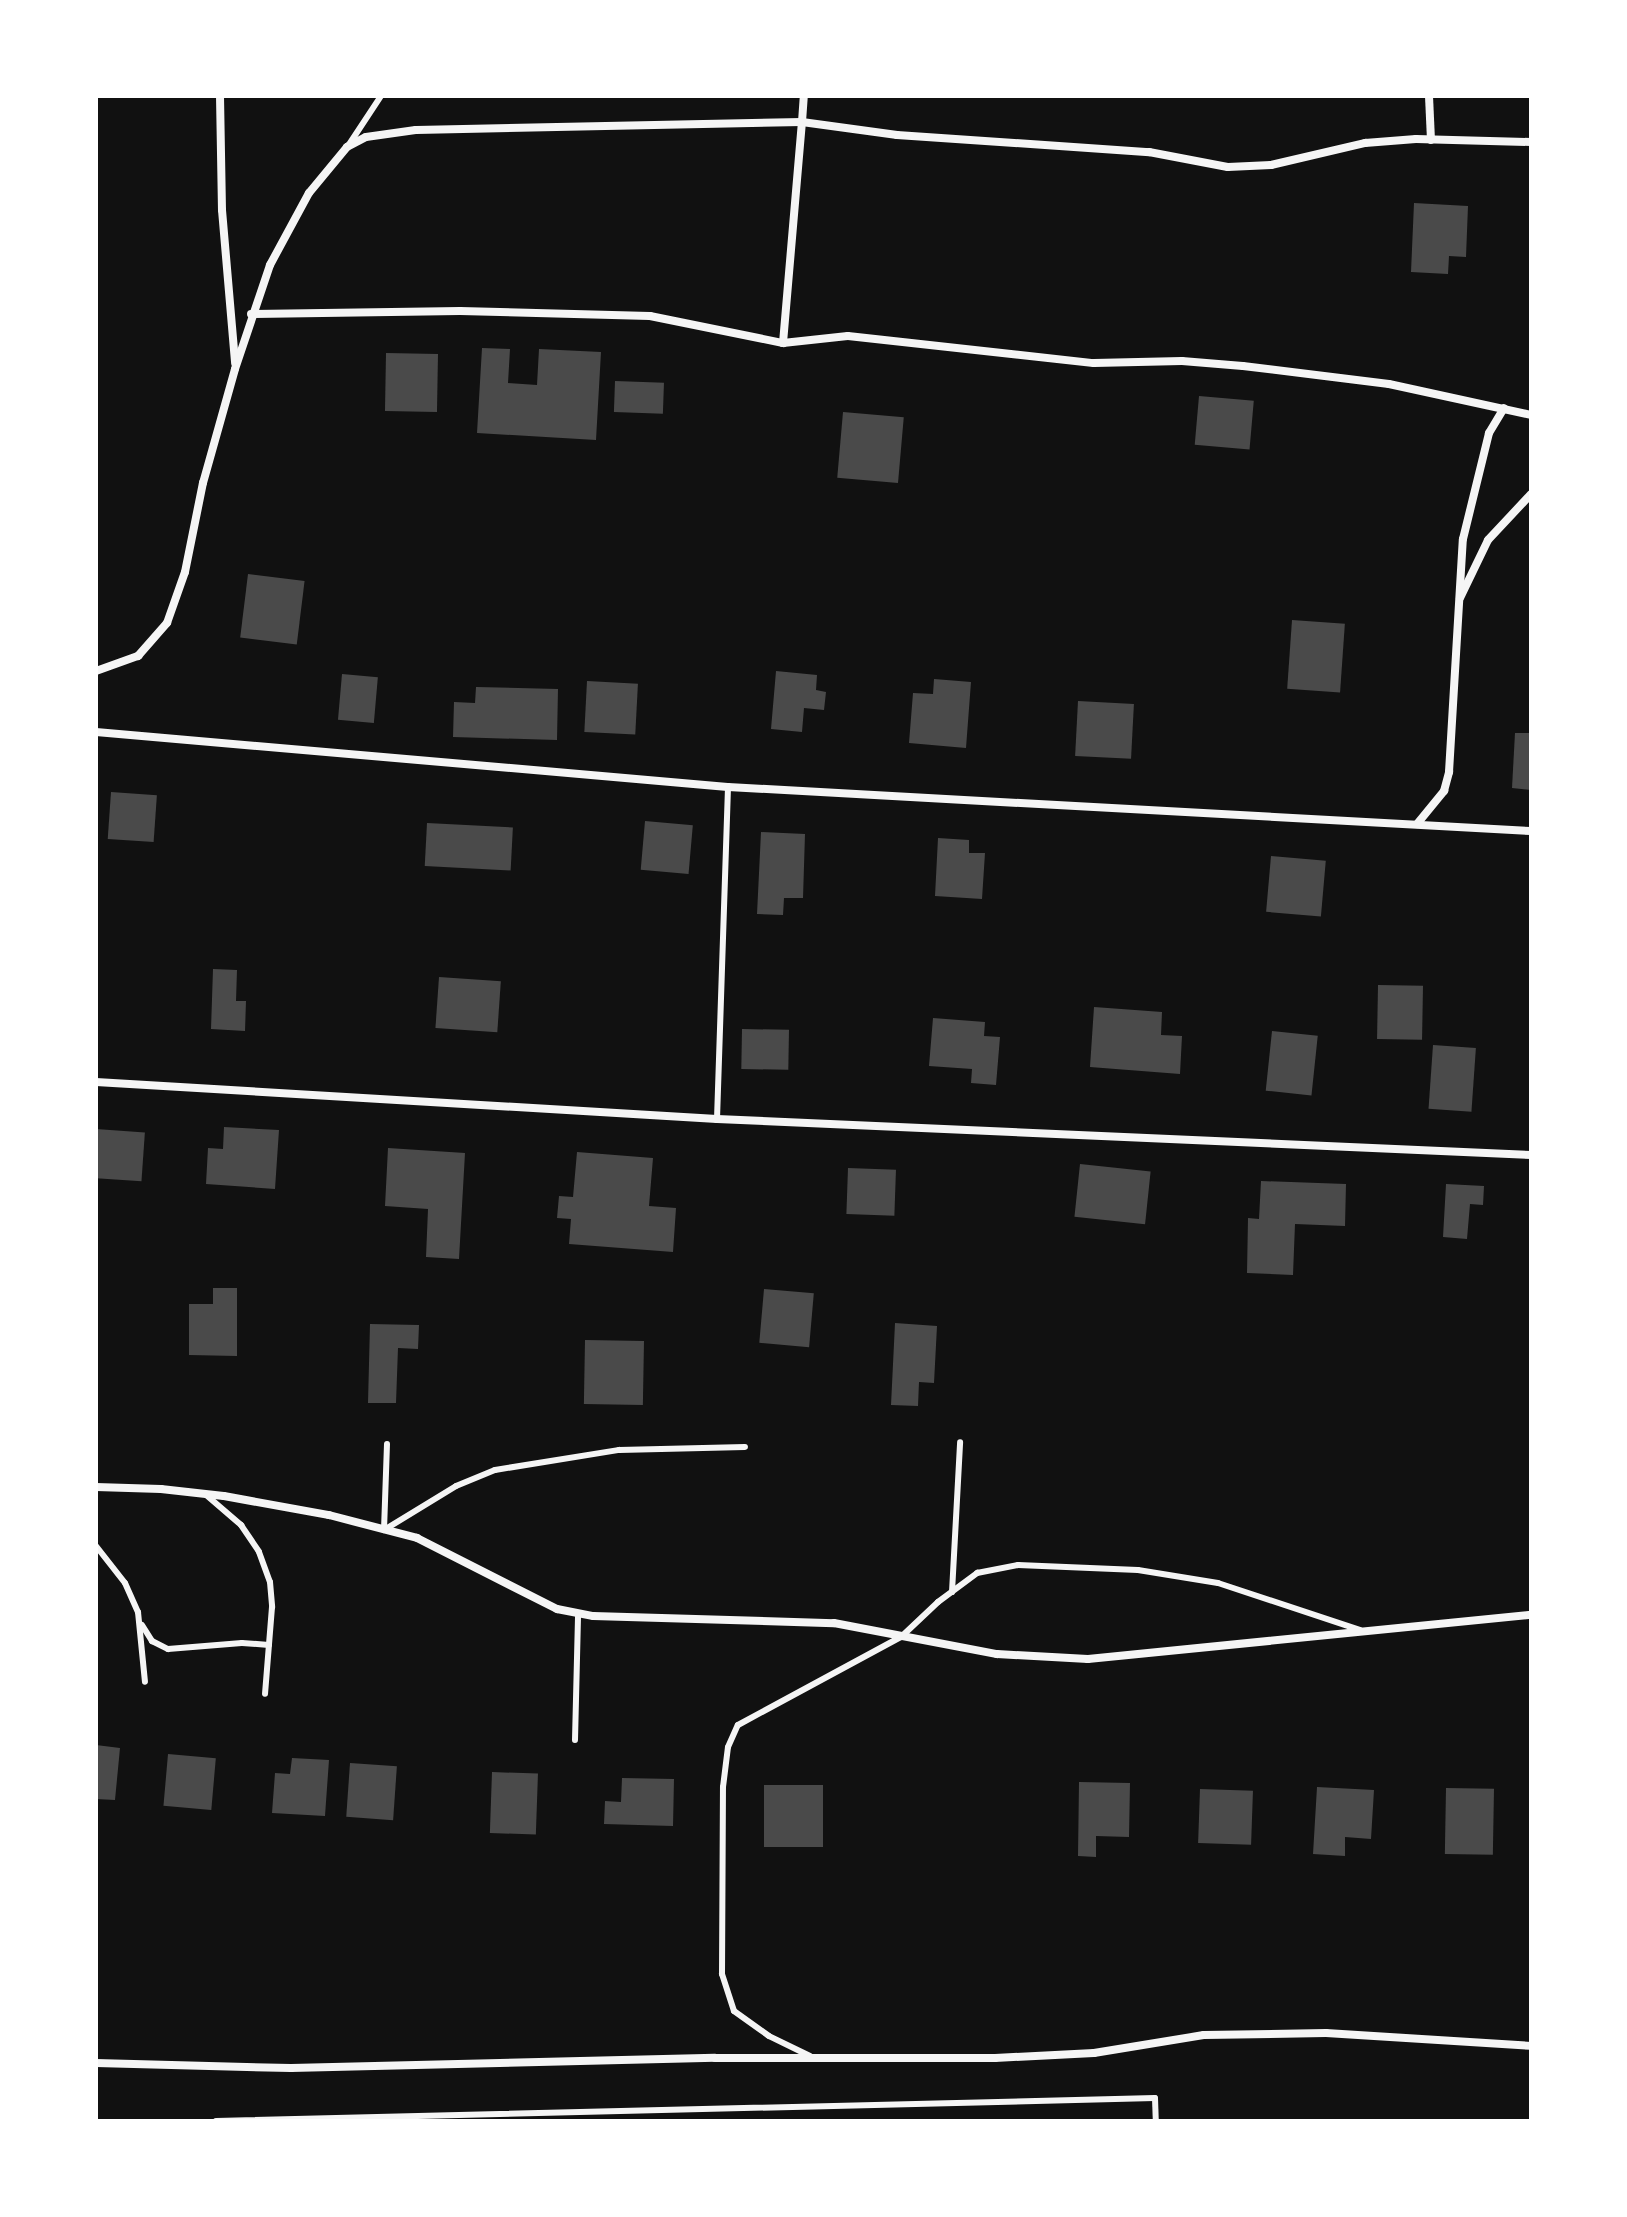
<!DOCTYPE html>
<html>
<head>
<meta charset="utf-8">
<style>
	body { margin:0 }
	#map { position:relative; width:1627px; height:2217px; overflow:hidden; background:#111; font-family:Helvetica,sans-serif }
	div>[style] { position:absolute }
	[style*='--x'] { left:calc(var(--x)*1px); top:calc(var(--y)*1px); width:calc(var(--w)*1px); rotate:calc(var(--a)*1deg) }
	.building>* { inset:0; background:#4a4a4a; transform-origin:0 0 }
	.service>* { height:6px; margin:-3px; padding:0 3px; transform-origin:3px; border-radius:3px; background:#f5f5f5 }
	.minor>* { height:8px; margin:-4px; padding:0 4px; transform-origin:4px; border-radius:4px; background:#f5f5f5 }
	span { translate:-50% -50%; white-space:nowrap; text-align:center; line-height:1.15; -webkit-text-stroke:6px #fff; paint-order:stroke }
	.frame { position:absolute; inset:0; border:98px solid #fff; pointer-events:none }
</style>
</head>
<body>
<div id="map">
	<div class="building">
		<i style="clip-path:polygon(1414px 203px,1468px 206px,1466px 257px,1449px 256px,1448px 274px,1411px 272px)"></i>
		<i style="clip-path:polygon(482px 348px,510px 349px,508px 383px,537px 385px,539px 349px,601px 352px,596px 440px,477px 433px)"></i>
		<i style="left:386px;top:353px;width:52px;height:58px;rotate:1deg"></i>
		<i style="left:615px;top:381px;width:49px;height:31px;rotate:2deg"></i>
		<i style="left:1199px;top:396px;width:55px;height:49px;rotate:5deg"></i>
		<i style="left:843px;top:412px;width:61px;height:66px;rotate:5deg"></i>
		<i style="left:248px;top:574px;width:57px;height:64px;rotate:7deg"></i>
		<i style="left:1292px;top:620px;width:53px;height:69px;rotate:4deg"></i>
		<i style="clip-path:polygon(776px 671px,817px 675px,816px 690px,826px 692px,824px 710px,804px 708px,802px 732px,771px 729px)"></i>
		<i style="left:342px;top:674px;width:36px;height:46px;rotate:5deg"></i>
		<i style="clip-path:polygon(934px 679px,971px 682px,966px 748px,909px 743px,913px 693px,933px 694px)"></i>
		<i style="left:587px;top:681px;width:51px;height:51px;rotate:3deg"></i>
		<i style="clip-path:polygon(476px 687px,558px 689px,557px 740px,453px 737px,454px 702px,475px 703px)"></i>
		<i style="left:1078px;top:701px;width:56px;height:55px;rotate:3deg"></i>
		<i style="clip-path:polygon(1515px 733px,1531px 733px,1531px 790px,1512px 788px)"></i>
		<i style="left:111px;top:792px;width:46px;height:47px;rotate:4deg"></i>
		<i style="left:645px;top:821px;width:48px;height:49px;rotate:5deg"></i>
		<i style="left:427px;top:823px;width:86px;height:43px;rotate:3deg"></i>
		<i style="clip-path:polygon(761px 832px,805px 834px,803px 898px,784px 898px,783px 915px,757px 914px)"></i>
		<i style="clip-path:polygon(938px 838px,969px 840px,969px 853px,985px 853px,982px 899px,935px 896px)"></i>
		<i style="left:1271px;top:856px;width:55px;height:56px;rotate:5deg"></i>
		<i style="clip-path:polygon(213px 969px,237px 970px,236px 1001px,246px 1001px,245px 1031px,211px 1029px)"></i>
		<i style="left:439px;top:977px;width:62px;height:51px;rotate:4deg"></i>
		<i style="left:1378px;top:985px;width:45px;height:54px;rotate:1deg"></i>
		<i style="clip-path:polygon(1094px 1007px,1162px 1012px,1161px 1035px,1182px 1036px,1180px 1074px,1090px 1067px)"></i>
		<i style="clip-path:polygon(933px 1018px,985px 1022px,984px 1036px,1000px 1037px,996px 1085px,971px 1083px,972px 1069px,929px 1066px)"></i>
		<i style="left:742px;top:1029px;width:47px;height:40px;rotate:1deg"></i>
		<i style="left:1272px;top:1031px;width:46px;height:60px;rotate:6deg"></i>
		<i style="left:1433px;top:1045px;width:43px;height:64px;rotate:4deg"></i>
		<i style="clip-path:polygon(224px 1127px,279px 1130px,275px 1189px,206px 1184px,208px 1148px,223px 1149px)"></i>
		<i style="left:96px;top:1129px;width:49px;height:49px;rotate:4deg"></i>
		<i style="clip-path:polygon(388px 1148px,465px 1153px,459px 1259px,426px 1257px,428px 1209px,385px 1206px)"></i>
		<i style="clip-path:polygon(577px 1152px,653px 1158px,649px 1206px,676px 1208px,673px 1252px,569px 1244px,571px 1219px,557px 1218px,559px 1196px,573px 1197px)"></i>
		<i style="left:1080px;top:1164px;width:71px;height:53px;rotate:6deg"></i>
		<i style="left:848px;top:1168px;width:48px;height:46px;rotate:2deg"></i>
		<i style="clip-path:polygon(1261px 1181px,1346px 1184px,1345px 1226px,1295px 1224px,1293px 1275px,1247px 1273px,1248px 1218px,1259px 1219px)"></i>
		<i style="clip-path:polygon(1446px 1184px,1484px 1186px,1483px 1205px,1470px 1204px,1467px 1239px,1443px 1237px)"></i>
		<i style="clip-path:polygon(213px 1288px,237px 1288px,237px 1356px,189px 1355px,189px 1304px,213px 1304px)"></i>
		<i style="left:764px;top:1289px;width:50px;height:54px;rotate:5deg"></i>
		<i style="clip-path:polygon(895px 1323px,937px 1326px,934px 1383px,919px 1382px,918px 1406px,891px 1405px)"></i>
		<i style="clip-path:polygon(370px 1324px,419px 1325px,418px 1349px,398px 1348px,396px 1403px,368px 1403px)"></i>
		<i style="left:585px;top:1340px;width:59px;height:64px;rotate:1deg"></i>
		<i style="clip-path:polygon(96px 1745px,120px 1748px,115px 1800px,96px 1799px)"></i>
		<i style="left:168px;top:1754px;width:48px;height:52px;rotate:5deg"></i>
		<i style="clip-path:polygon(292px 1758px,329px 1760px,325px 1816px,272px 1813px,275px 1773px,290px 1774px)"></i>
		<i style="left:350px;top:1763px;width:47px;height:54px;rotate:4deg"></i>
		<i style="left:492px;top:1772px;width:46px;height:61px;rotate:2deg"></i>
		<i style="clip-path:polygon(622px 1778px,674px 1779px,673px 1826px,604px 1824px,605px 1801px,621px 1802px)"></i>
		<i style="clip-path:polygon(1079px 1782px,1130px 1783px,1129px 1837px,1096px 1836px,1096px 1857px,1078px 1856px)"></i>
		<i style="left:764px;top:1785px;width:59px;height:62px"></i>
		<i style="clip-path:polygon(1317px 1787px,1374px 1790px,1371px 1839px,1345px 1837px,1345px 1856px,1313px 1854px)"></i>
		<i style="left:1446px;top:1788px;width:48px;height:66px;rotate:1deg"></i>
		<i style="left:1200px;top:1789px;width:53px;height:54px;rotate:2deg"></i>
	</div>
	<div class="service">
		<i style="--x:348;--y:146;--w:60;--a:-56.6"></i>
		<i style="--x:717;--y:1119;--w:332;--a:-88.1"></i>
		<i style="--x:387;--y:1444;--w:86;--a:92"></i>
		<i style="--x:384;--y:1530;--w:84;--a:-31.4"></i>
		<i style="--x:456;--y:1486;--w:42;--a:-22.3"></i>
		<i style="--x:495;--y:1470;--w:126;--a:-9.2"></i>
		<i style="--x:619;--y:1450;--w:126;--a:-1.4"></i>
		<i style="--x:205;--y:1494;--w:48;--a:40.7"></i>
		<i style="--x:241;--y:1525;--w:32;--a:56"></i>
		<i style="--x:259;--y:1552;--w:32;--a:70"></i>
		<i style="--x:270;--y:1582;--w:25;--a:85"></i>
		<i style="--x:272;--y:1607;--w:87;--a:94.6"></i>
		<i style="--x:96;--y:1546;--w:47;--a:51.9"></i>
		<i style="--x:125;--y:1583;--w:32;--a:66"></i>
		<i style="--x:138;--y:1612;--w:70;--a:84.3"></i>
		<i style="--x:952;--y:1592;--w:150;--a:-86.9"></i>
		<i style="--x:142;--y:1625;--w:19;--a:58"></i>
		<i style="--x:152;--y:1641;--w:18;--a:27"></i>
		<i style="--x:168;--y:1649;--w:74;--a:-4.6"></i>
		<i style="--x:242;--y:1643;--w:27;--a:4"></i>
		<i style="--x:575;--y:1740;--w:127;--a:-88.6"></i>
		<i style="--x:810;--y:2056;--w:46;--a:-154"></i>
		<i style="--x:769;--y:2036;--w:43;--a:-144.5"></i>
		<i style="--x:734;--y:2011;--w:39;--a:-108"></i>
		<i style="--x:722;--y:1974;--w:187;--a:-89.7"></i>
		<i style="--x:723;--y:1787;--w:40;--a:-82.9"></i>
		<i style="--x:728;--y:1747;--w:24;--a:-66"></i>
		<i style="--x:738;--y:1725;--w:185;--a:-28.4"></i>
		<i style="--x:901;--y:1637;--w:51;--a:-43.4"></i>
		<i style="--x:938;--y:1602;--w:49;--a:-36.6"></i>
		<i style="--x:977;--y:1573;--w:42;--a:-11"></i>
		<i style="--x:1018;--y:1565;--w:120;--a:2.4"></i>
		<i style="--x:1138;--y:1570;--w:81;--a:9.2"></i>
		<i style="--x:1218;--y:1583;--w:150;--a:18.3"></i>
		<i style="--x:216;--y:2121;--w:939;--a:-1.4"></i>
		<i style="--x:1155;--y:2098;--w:23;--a:88"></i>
	</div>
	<div class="minor">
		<i style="--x:220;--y:96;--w:114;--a:89"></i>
		<i style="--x:222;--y:210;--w:154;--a:85.1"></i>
		<i style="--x:1429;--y:96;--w:44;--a:87.4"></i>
		<i style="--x:251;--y:314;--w:209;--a:-0.8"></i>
		<i style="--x:460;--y:311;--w:190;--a:1.5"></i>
		<i style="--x:650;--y:316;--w:136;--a:11.5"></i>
		<i style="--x:783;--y:343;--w:65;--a:-6.1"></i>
		<i style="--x:848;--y:336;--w:247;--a:6.3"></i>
		<i style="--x:1094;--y:363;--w:88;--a:-1.3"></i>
		<i style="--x:1182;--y:361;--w:61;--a:4.7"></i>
		<i style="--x:1243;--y:366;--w:147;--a:7"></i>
		<i style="--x:1389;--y:384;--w:145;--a:12.3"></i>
		<i style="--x:783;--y:343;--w:222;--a:-85.1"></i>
		<i style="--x:802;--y:122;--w:96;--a:7.8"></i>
		<i style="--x:897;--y:135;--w:253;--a:3.9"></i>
		<i style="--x:1149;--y:152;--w:80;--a:10.8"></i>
		<i style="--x:1228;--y:167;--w:43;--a:-2.7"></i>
		<i style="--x:1271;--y:165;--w:97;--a:-13.2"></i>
		<i style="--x:1365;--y:143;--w:51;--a:-4.5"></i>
		<i style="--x:1416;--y:139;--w:115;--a:1.5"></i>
		<i style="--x:1460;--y:598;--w:64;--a:-64.2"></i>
		<i style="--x:1488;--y:540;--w:63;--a:-46.9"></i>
		<i style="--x:96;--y:671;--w:45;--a:-19.7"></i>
		<i style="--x:138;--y:656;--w:44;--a:-48.7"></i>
		<i style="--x:167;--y:623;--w:54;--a:-70.6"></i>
		<i style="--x:185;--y:572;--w:91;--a:-78.6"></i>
		<i style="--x:203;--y:483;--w:118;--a:-74.3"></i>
		<i style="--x:235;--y:369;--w:110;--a:-71.4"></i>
		<i style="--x:270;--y:265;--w:82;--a:-61.6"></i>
		<i style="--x:309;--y:193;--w:60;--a:-50.4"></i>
		<i style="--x:347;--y:147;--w:21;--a:-28"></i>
		<i style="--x:366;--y:137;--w:50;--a:-8"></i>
		<i style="--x:416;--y:130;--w:386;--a:-1.2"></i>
		<i style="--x:802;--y:122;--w:26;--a:-86"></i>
		<i style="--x:96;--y:732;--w:634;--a:4.97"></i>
		<i style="--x:728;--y:787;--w:804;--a:3.14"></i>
		<i style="--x:1417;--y:824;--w:43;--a:-50.7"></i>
		<i style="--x:1444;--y:791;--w:20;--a:-75"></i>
		<i style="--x:1449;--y:772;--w:233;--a:-86.6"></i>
		<i style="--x:1463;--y:539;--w:109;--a:-76.2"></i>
		<i style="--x:1489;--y:433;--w:29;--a:-59"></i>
		<i style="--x:96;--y:1082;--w:622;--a:3.41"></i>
		<i style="--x:717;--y:1119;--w:815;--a:2.53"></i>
		<i style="--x:96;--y:1487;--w:65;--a:1.8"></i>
		<i style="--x:161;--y:1489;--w:63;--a:6.3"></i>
		<i style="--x:224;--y:1496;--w:107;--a:10.3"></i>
		<i style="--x:329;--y:1515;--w:91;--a:14.6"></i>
		<i style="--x:417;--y:1538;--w:157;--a:26.9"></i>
		<i style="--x:557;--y:1609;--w:37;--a:11"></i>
		<i style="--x:593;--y:1616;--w:241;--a:1.7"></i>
		<i style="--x:834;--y:1623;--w:166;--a:10.8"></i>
		<i style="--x:997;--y:1654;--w:91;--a:3.1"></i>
		<i style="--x:1088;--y:1659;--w:445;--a:-5.7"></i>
		<i style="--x:96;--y:2063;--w:195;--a:1.5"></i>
		<i style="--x:291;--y:2068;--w:424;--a:-1.4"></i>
		<i style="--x:715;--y:2058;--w:280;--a:0"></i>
		<i style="--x:995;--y:2058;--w:99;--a:-2.9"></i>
		<i style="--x:1094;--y:2053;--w:111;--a:-9.3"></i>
		<i style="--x:1204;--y:2035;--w:122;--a:-0.9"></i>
		<i style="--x:1326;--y:2033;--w:205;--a:3.6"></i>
	</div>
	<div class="frame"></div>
</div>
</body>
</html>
